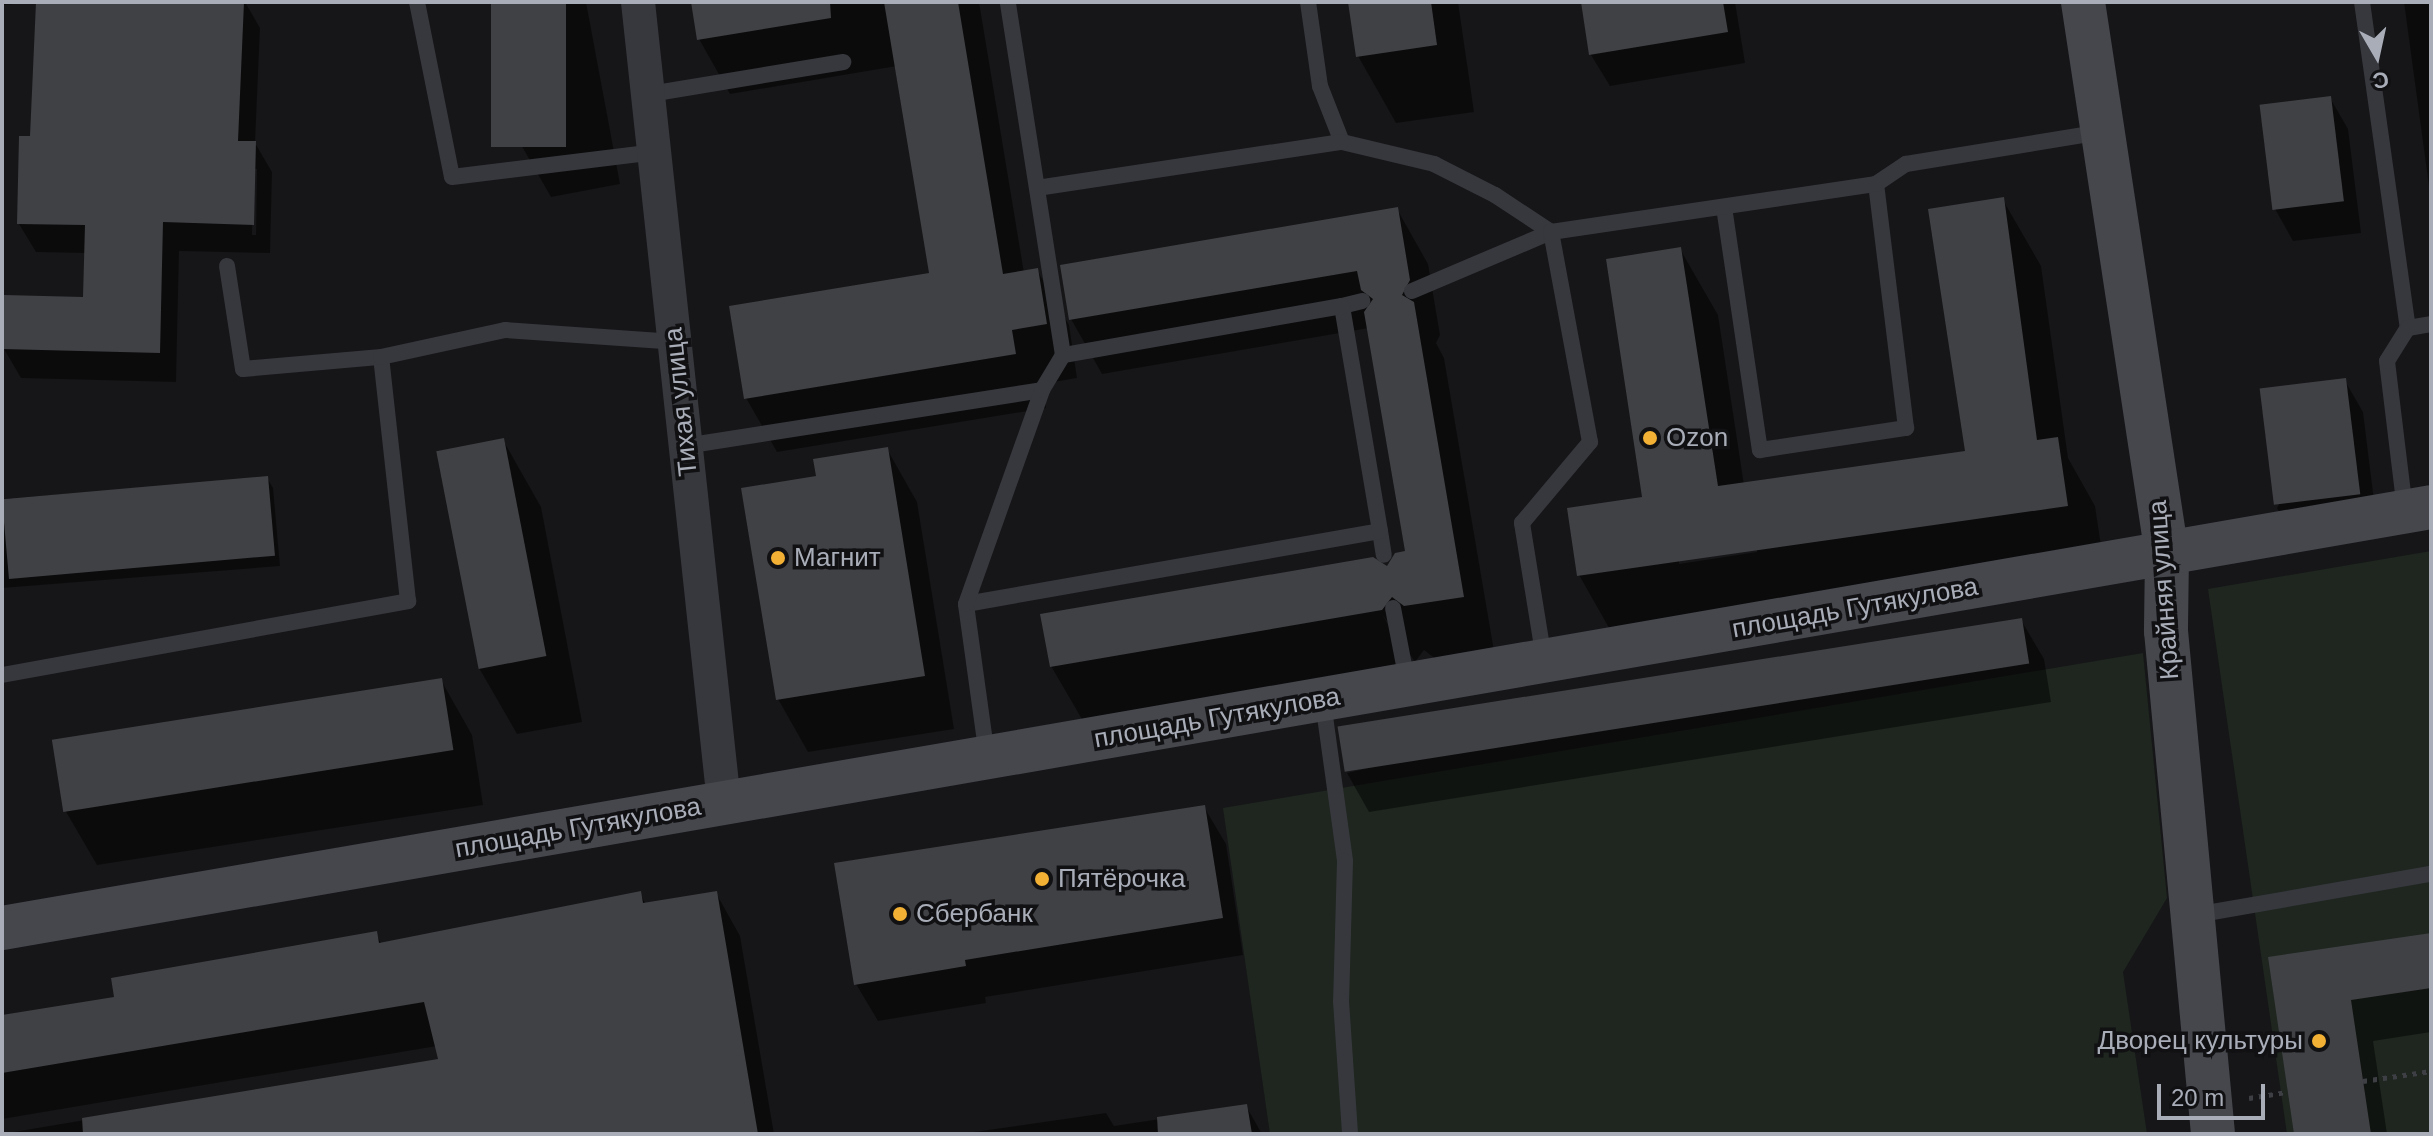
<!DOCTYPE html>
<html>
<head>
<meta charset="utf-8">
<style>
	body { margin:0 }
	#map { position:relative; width:2433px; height:1136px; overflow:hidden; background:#161618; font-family:Arial,sans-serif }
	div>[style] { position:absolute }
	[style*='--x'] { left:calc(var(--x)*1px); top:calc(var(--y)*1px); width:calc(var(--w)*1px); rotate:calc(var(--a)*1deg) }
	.green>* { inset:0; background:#1e261f }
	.shadow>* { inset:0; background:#0007 }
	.building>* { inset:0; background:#404145; transform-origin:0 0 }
	.path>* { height:5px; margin-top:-2.5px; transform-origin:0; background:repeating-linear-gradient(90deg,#3d3f44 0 4px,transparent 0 10px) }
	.lane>* { height:16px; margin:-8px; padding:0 8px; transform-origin:8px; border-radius:8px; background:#37383d }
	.street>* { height:34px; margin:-17px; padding:0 17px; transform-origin:17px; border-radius:17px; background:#37383d }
	.secondary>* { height:44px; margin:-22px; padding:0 22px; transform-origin:22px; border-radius:22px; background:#45474d }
	.dots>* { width:22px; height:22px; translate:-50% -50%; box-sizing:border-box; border:4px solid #111113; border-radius:50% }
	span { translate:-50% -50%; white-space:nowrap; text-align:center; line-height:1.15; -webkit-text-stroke:7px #111113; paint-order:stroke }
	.street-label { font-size:26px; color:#a8adb8 }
	.poi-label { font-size:26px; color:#a8adb8 }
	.left { translate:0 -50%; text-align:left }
	.right { translate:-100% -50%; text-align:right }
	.frame { position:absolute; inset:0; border:4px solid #a8adb8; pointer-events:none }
	.north { position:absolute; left:2337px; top:16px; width:80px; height:80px; -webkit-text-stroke:6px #111113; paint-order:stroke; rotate:171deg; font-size:22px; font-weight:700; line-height:32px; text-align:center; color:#a8adb8 }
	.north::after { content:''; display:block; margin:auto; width:28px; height:36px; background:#a8adb8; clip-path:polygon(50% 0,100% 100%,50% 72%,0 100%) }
	.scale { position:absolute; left:2157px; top:1084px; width:108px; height:36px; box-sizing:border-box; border:4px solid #a8adb8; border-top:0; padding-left:10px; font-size:24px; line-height:28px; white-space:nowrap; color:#a8adb8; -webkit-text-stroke:6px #111113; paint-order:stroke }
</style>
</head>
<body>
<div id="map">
	<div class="green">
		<i style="clip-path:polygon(2431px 551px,2431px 1134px,2287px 1134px,2208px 589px)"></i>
		<i style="clip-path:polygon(2143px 653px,2167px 898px,2123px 972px,2147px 1134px,1270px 1134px,1223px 808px)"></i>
	</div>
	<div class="shadow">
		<i style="clip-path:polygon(2px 2px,27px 2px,27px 3px,2px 5px)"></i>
		<i style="clip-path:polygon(evenodd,38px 2px,245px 2px,260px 28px,255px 143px,272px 172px,270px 253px,179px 251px,176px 382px,21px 378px,4px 349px,85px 299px,86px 253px,36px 252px,19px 224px,32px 138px,38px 2px,253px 169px,257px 169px,256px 235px,252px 235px,253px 169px)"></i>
		<i style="clip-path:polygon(493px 2px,586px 2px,620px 184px,551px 197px,520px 143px)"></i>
		<i style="clip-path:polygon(693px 2px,979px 2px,1024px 273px,1037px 270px,1069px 325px,1077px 378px,1042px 384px,1046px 408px,777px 452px,746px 398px,931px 275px,897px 66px,730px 94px,699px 39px)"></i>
		<i style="clip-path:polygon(1350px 2px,1458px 2px,1474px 112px,1396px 123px,1358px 56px)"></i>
		<i style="clip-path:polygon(1583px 2px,1735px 2px,1745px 63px,1610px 86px,1591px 55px)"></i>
		<i style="clip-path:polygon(2404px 2px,2431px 2px,2431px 201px)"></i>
		<i style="clip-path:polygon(2330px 98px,2348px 129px,2361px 233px,2293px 241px,2275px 209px)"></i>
		<i style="clip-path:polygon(evenodd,2003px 200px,2041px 266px,2068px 458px,2095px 506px,2105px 572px,1617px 642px,1579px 575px,1644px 499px,1680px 249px,1718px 315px,1744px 485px,1967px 453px,2003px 200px,1757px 548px,1757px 552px,1679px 564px,1679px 559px,1757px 548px)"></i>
		<i style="clip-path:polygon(1397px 209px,1428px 264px,1440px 335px,1436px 343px,1444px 358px,1494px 651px,1437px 660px,1424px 650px,1415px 662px,1382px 614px,1411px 665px,1083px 721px,1051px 666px,1387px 568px,1408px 553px,1369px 328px,1102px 374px,1071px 319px)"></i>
		<i style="clip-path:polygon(2345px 381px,2363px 412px,2377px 525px,2295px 539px,2277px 508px)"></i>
		<i style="clip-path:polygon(503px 440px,541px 507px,582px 722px,517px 734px,479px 668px)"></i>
		<i style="clip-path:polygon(887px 449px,917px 502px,954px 729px,808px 752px,778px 699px,818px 478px)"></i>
		<i style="clip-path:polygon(267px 478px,273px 488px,280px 566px,2px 588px,2px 499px)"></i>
		<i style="clip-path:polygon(2021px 620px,2044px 659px,2051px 702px,1369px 812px,1347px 773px)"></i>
		<i style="clip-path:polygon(441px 680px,472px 735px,483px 805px,97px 865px,65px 810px)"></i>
		<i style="clip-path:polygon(1204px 807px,1226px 844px,1243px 955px,985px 997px,986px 1003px,878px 1021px,856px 984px)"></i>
		<i style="clip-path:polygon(640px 893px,646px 905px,716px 893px,740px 936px,774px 1134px,2px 1134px,440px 1060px,437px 1046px,2px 1119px,2px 1017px,116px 999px,376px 934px,382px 945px)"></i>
		<i style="clip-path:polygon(2431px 935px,2431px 1032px,2373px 1041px,2387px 1134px,2296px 1134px,2270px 959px)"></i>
		<i style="clip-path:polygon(1246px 1106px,1262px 1134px,960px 1134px,1106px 1113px,1114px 1126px)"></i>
	</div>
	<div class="building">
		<i style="clip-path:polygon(36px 2px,244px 2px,238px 141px,256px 141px,254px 225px,163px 222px,160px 353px,2px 349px,4px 295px,83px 297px,85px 225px,17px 224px,19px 136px,30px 136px)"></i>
		<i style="left:491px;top:2px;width:75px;height:145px"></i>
		<i style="clip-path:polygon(691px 2px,830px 2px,831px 18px,697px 40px)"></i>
		<i style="clip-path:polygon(884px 2px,958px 2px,1003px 274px,1038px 268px,1047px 324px,1012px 330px,1016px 354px,744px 399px,729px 306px,929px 273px)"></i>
		<i style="clip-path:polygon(1348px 2px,1431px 2px,1437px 45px,1356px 57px)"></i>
		<i style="clip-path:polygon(1581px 2px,1723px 2px,1728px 32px,1589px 55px)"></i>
		<i style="left:2331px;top:96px;width:106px;height:72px;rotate:83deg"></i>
		<i style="clip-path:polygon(2004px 197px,2037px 440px,2058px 437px,2068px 506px,1577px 576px,1567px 508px,1642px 497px,1606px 259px,1681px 247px,1718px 486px,1965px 451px,1928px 209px)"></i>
		<i style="clip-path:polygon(1398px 207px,1410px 280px,1402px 295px,1414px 302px,1464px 597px,1404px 606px,1392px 597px,1382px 610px,1050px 667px,1040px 614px,1373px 557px,1387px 566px,1395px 553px,1405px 551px,1364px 312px,1373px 299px,1361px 290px,1357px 271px,1069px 320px,1060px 265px)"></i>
		<i style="left:2346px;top:378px;width:117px;height:87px;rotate:83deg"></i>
		<i style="left:504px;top:438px;width:222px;height:69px;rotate:79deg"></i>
		<i style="clip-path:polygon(888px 447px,925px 676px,776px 700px,741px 488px,816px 476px,813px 459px)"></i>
		<i style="left:268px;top:476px;width:80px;height:267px;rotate:85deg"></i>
		<i style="left:2022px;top:618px;width:46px;height:693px;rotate:81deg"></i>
		<i style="left:442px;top:678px;width:73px;height:395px;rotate:81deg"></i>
		<i style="clip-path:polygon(1205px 805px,1223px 918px,965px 960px,966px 966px,854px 985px,834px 863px)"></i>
		<i style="clip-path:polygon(641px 891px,643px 903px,717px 891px,758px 1134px,83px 1134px,82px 1118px,438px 1059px,424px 1002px,2px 1073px,2px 1015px,114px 997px,111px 978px,377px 931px,379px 943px)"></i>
		<i style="clip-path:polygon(2431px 933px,2431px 988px,2351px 1000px,2371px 1134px,2294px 1134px,2268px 957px)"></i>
		<i style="clip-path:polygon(1247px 1104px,1252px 1134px,1158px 1134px,1157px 1117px)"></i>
	</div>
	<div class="path">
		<i style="--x:2363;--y:1081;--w:69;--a:-8.4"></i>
		<i style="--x:2249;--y:1098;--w:39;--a:-9"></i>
	</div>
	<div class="lane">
		<i style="--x:417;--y:2;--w:178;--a:78.7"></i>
		<i style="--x:452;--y:177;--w:205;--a:-7"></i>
		<i style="--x:1308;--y:2;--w:85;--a:81.9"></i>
		<i style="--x:1320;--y:86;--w:60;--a:68.6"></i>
		<i style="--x:1342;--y:142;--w:95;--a:13.4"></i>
		<i style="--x:1434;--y:164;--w:68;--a:26.9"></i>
		<i style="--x:1495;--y:195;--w:67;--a:33.5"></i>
		<i style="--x:2362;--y:2;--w:329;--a:82"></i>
		<i style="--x:650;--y:94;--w:196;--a:-9.4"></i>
		<i style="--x:1037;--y:188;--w:308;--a:-8.6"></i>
		<i style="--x:1724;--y:207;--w:246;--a:81.6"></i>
		<i style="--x:1760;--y:450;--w:148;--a:-8.6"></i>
		<i style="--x:1906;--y:428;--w:246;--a:-97"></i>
		<i style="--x:227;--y:266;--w:104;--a:81.2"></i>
		<i style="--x:243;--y:369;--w:139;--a:-5"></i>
		<i style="--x:1412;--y:291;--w:151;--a:-23"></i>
		<i style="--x:1342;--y:306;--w:21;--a:-14"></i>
		<i style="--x:685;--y:446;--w:361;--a:-8.9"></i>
		<i style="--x:2405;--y:510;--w:150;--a:-96.9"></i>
		<i style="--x:2387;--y:361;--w:39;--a:-58"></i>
		<i style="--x:2408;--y:328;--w:23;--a:-10"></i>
		<i style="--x:1380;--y:531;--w:24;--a:81"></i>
		<i style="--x:966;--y:604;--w:420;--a:-10"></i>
		<i style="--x:1380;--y:531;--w:228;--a:-99.6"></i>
		<i style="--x:1342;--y:306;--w:283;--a:170"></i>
		<i style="--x:1393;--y:608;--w:74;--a:79.1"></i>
		<i style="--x:1544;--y:659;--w:138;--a:-99.2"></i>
		<i style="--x:1522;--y:523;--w:106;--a:-50"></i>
		<i style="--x:1590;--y:442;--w:214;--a:-100.5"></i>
		<i style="--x:1551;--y:232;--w:329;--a:-8.4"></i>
		<i style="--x:1876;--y:184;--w:36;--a:-34"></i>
		<i style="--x:1906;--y:164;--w:199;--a:-9.3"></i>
		<i style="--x:2;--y:675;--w:413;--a:-10.3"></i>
		<i style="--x:408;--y:601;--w:245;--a:-96.3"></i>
		<i style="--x:381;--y:357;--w:127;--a:-12.3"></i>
		<i style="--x:505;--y:330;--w:170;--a:4"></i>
		<i style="--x:1323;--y:702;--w:161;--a:82.1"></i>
		<i style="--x:1345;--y:861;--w:140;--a:91.6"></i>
		<i style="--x:1341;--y:1001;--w:133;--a:86.1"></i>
		<i style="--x:987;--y:756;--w:153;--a:-97.9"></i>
		<i style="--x:966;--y:604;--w:227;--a:-70.4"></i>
		<i style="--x:1042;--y:390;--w:41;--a:-59"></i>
		<i style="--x:1063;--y:355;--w:357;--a:-98.9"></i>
		<i style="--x:2195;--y:915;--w:240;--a:-9.9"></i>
	</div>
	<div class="street">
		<i style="--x:638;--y:2;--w:806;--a:83.87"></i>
	</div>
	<div class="secondary">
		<i style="--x:2083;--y:2;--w:559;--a:81.36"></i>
		<i style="--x:2167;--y:555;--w:76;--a:90.8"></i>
		<i style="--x:2166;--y:631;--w:505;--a:84.66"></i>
		<i style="--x:2;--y:928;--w:2465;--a:-9.83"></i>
	</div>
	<div class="dots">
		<i style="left:1650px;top:438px;background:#f2b134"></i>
		<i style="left:778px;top:558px;background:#f2b134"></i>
		<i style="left:1042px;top:879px;background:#f2b134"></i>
		<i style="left:900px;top:914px;background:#f2b134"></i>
		<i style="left:2319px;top:1041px;background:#f2b134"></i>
	</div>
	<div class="street-label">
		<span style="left:681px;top:402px;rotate:-96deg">Тихая улица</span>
		<span style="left:2164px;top:590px;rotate:-94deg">Крайняя улица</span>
		<span style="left:1855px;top:608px;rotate:-10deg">площадь Гутякулова</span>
		<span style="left:1217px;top:718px;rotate:-10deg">площадь Гутякулова</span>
		<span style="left:578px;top:828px;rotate:-10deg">площадь Гутякулова</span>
	</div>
	<div class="poi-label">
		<span class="left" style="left:1666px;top:438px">Ozon</span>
		<span class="left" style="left:794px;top:558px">Магнит</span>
		<span class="left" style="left:1058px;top:879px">Пятёрочка</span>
		<span class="left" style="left:916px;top:914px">Сбербанк</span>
		<span class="right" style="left:2303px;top:1041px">Дворец культуры</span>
	</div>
	<div class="frame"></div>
	<div class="north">С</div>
	<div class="scale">20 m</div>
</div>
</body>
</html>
